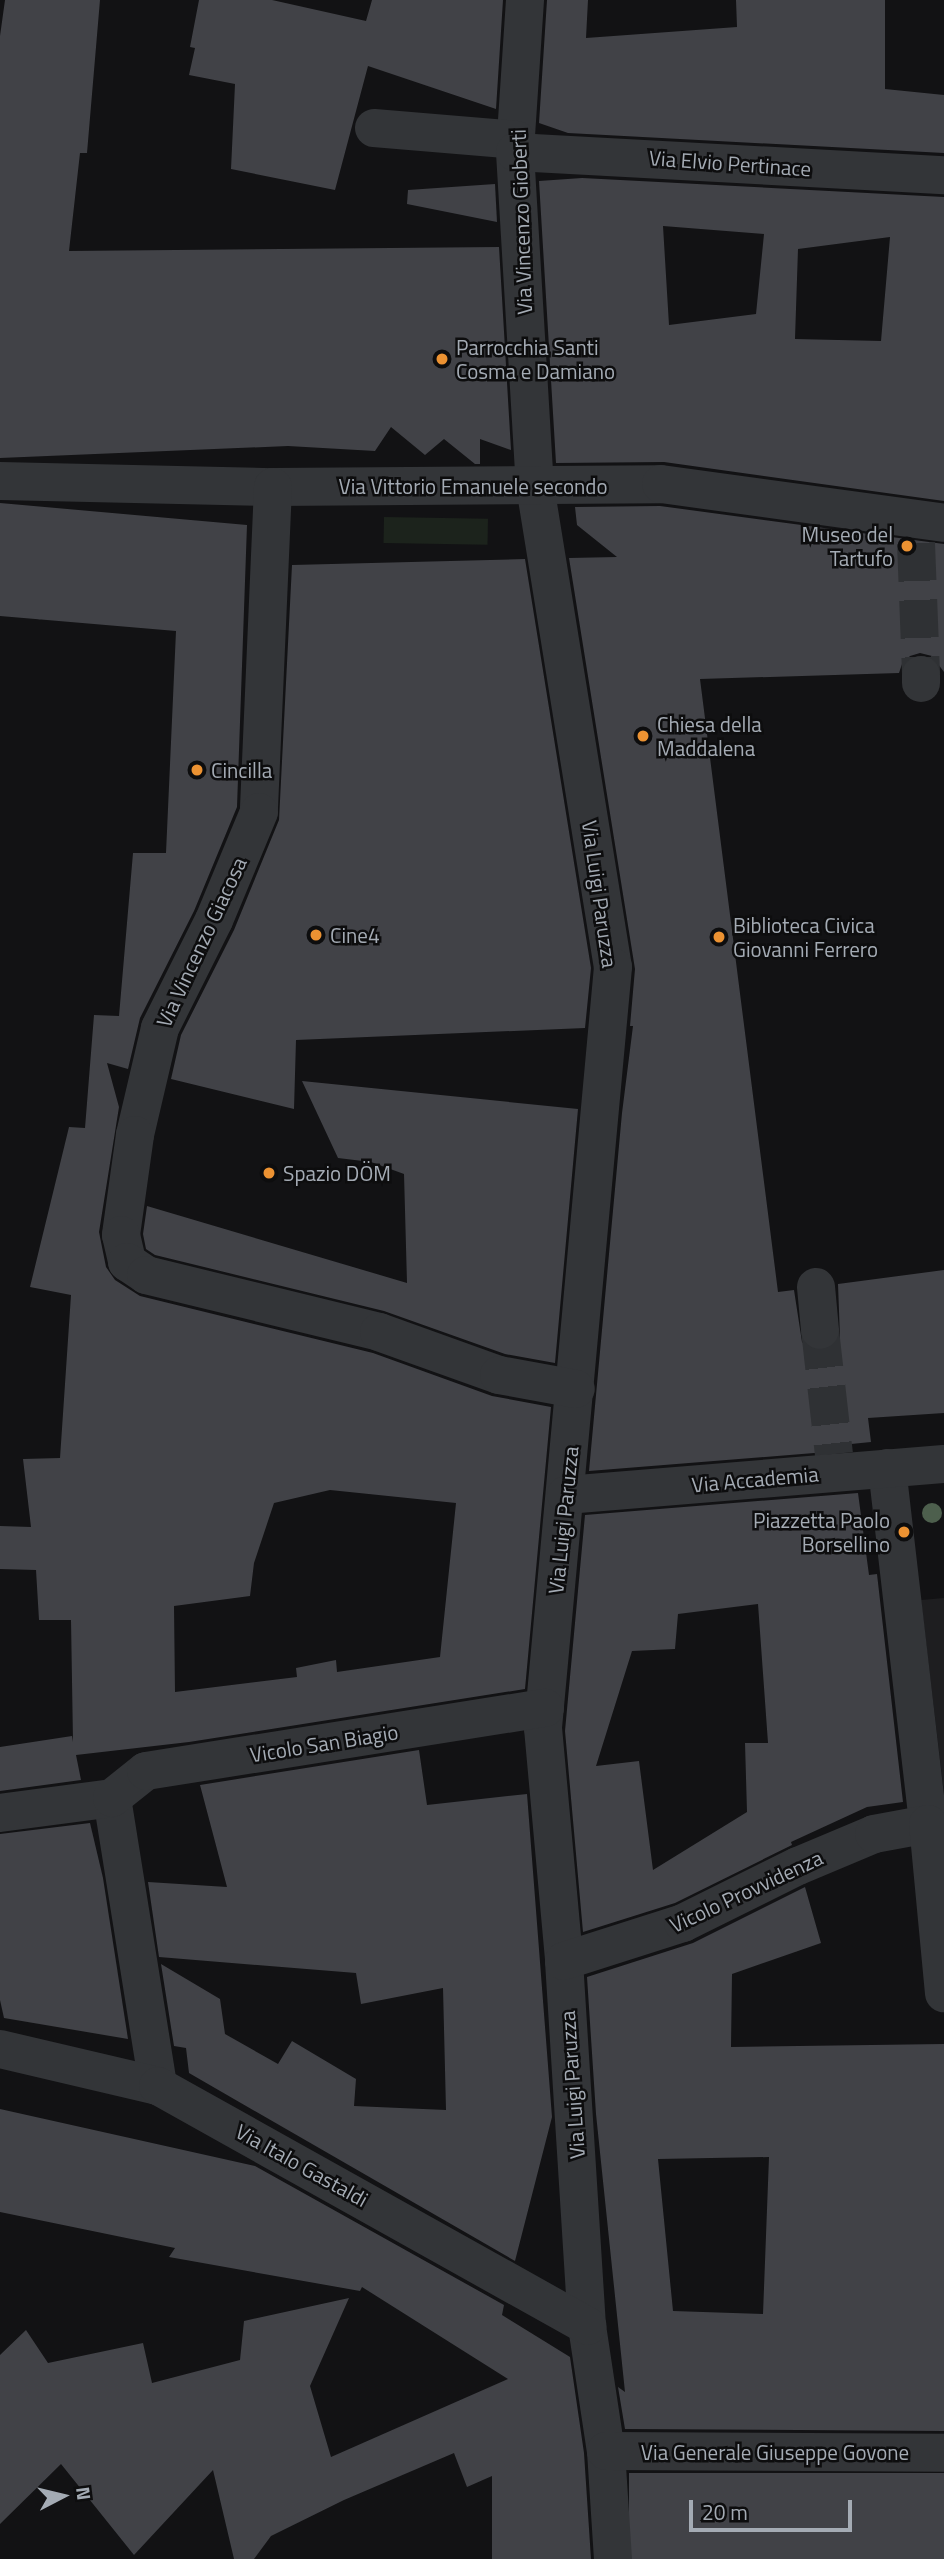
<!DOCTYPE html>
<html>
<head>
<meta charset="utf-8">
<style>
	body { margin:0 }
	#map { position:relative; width:944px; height:2559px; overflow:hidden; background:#121214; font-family:"Titillium Web",sans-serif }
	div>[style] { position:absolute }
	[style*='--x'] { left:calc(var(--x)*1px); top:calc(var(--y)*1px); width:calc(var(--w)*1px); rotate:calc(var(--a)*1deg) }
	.built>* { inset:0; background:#1e1e20 }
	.green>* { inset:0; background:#1c231c; transform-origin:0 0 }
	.building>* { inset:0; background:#414247; transform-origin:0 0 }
	.minor-tunnel>* { height:38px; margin-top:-19px; transform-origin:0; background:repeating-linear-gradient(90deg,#2f3134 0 38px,transparent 0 57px) }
	.minor>* { height:38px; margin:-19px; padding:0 19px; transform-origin:19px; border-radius:19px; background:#333538 }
	.trees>* { width:20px; height:20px; margin:-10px; border-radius:50%; background:#4d5f4d }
	.dots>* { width:19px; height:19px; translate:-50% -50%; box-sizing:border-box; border:4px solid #0d0d0e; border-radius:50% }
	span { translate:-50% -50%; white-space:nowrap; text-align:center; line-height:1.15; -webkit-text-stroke:5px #0d0d0e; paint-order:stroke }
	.street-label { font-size:21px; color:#a4abb4 }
	.poi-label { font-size:21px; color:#a4abb4 }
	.left { translate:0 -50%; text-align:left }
	.right { translate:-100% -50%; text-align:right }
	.north { position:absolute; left:28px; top:2461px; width:70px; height:70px; -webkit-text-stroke:5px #0d0d0e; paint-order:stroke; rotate:83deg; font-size:19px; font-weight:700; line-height:28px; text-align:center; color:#a4abb4 }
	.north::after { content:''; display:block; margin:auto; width:24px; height:32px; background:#a4abb4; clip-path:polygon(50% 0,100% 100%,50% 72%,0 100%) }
	.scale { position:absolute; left:689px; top:2500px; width:163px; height:32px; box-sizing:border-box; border:4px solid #a4abb4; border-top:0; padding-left:9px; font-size:21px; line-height:24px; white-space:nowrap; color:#a4abb4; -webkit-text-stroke:5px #0d0d0e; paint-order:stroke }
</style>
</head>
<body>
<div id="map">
	<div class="built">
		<i style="clip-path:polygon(944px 1598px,944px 1793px,921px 1600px)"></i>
	</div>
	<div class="green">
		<i style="left:384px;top:517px;width:104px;height:26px;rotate:1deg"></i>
	</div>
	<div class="building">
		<i style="clip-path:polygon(5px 0,100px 0,87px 153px,80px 153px,69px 251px,499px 247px,511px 450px,480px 439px,480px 464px,475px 464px,444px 439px,425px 455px,391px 427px,375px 451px,288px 446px,0 458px,0 36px)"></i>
		<i style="clip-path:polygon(199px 0,272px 0,366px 21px,372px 0,503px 0,496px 109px,368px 66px,335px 190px,231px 169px,235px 84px,189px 75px,195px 48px,190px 47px)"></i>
		<i style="clip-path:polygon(547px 0,588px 0,586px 38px,737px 27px,736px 0,885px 0,885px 89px,944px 95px,944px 153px,568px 133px,539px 123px)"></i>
		<i style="clip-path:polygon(evenodd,582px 178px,944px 197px,944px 501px,664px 462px,556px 463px,539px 181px,582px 178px,663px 226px,764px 234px,756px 314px,669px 325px,663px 226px,582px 178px,890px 237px,881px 341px,795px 339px,798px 249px,890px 237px)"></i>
		<i style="clip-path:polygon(495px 184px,497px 222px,407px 204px,408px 190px)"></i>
		<i style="clip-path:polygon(evenodd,0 503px,247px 525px,237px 807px,194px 911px,140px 1018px,128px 1069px,107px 1063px,119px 1107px,99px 1232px,106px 1267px,115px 1280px,140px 1296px,373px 1353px,492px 1396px,551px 1407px,525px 1689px,189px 1742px,76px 1755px,81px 1780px,0 1791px,0 1747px,72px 1736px,73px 1742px,71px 1620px,39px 1620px,36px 1570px,0 1569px,0 1526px,31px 1527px,23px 1459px,60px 1458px,71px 1295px,30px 1287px,69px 1127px,85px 1128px,94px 1015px,119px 1016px,133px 853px,166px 853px,176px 631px,0 616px,0 503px,330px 1490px,456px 1503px,440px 1657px,337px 1672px,336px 1660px,296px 1668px,297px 1677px,175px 1692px,174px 1606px,250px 1596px,254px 1563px,274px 1503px,330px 1490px)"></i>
		<i style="clip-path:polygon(660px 506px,944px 544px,944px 672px,932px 656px,920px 653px,910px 656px,902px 664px,899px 673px,700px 679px,778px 1292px,794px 1290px,802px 1342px,810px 1350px,823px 1352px,833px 1347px,840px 1338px,838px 1284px,944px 1270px,944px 1413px,868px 1418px,871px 1442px,851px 1444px,851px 1450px,589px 1471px,622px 1113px,633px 1026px,630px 1026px,635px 969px,569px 558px,617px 557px,577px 525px,575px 507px)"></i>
		<i style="clip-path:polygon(525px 559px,591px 968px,585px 1028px,296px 1040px,294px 1109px,171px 1079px,181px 1035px,234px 930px,279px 820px,292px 565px)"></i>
		<i style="clip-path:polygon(302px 1081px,578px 1109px,555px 1363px,505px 1354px,384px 1311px,155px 1255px,146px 1249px,143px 1234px,147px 1206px,407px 1283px,404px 1174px,371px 1162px,338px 1158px)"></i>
		<i style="clip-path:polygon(evenodd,858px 1493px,869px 1575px,877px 1574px,903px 1802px,867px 1807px,791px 1842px,792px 1845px,675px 1903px,583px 1932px,565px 1731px,585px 1515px,858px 1493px,758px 1604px,768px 1743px,745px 1743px,747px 1812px,653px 1870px,639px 1761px,596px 1766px,632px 1651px,675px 1649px,678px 1614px,758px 1604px)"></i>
		<i style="clip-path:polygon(419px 1750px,427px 1805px,527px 1794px,552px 2117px,515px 2261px,189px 2073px,186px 2048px,174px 2046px,161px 1964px,220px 1999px,225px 2034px,278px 2064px,292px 2041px,356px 2079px,354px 2106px,446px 2110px,443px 1988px,361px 2004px,356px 1973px,159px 1957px,148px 1882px,227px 1887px,200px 1785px)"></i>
		<i style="clip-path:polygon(90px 1823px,103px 1878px,128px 2039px,4px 2018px,0 2000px,0 1834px)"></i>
		<i style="clip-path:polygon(evenodd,805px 1887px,821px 1943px,732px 1974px,731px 2047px,944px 2044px,944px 2431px,625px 2429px,618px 2387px,625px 2392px,596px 2114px,587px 1977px,693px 1943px,805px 1887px,769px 2157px,763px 2314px,673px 2311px,658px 2159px,769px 2157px)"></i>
		<i style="clip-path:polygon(0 2109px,255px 2166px,504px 2305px,502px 2315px,570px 2357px,584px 2453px,591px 2559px,492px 2559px,492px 2476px,467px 2487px,454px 2453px,344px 2500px,271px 2536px,254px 2559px,234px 2559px,213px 2470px,134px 2555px,61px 2464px,0 2524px,0 2355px,26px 2330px,48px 2363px,143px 2343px,152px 2383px,240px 2360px,244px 2321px,349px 2298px,310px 2386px,331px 2457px,508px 2379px,362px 2287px,360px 2291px,169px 2257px,175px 2248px,0 2212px)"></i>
		<i style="left:629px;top:2473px;width:315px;height:86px"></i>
	</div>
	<div class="minor-tunnel">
		<i style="--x:916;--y:543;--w:132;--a:87.8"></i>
		<i style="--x:820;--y:1330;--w:125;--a:83.6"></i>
	</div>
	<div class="minor">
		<i style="--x:525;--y:0;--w:152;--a:93.8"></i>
		<i style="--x:515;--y:152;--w:335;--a:86.6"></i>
		<i style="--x:535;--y:486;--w:487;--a:80.8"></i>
		<i style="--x:613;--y:967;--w:764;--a:95.26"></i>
		<i style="--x:543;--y:1728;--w:234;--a:84.8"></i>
		<i style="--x:564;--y:1961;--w:366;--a:86.4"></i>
		<i style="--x:587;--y:2326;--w:126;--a:81.4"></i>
		<i style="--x:606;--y:2451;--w:108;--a:86.3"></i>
		<i style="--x:374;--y:128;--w:143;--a:4.8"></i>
		<i style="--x:515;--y:152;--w:430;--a:3.1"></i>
		<i style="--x:0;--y:481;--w:273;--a:1.3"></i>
		<i style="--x:273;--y:487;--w:388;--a:-0.4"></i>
		<i style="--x:661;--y:484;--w:286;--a:7.8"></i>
		<i style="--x:273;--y:487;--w:325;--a:92.5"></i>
		<i style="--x:259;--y:812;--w:117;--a:112.6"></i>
		<i style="--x:214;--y:920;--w:121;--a:116.6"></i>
		<i style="--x:160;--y:1028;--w:110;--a:103.2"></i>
		<i style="--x:135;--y:1135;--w:101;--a:98"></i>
		<i style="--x:121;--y:1235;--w:28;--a:77"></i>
		<i style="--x:127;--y:1262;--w:23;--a:34"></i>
		<i style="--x:146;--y:1275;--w:240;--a:13.7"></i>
		<i style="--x:379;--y:1332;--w:127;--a:19.7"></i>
		<i style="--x:499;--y:1375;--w:78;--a:10.3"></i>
		<i style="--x:921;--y:675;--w:8;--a:90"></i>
		<i style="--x:816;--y:1287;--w:43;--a:84.7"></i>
		<i style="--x:887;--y:1468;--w:358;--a:83.4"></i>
		<i style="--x:566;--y:1495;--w:379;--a:-4.7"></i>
		<i style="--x:112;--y:1798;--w:292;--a:80.9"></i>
		<i style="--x:0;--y:1813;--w:113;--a:-7.6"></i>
		<i style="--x:112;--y:1798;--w:43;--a:-38.5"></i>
		<i style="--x:146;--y:1771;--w:404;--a:-9"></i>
		<i style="--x:564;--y:1961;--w:125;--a:-17.7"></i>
		<i style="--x:683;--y:1923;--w:128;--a:-26.4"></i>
		<i style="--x:798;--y:1866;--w:82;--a:-22.8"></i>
		<i style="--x:874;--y:1834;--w:55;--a:-10.5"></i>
		<i style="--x:928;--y:1824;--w:170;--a:84.6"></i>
		<i style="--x:0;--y:2049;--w:162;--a:13.2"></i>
		<i style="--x:158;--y:2086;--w:492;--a:29.2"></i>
		<i style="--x:606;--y:2451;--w:338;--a:0.3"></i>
	</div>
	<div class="trees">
		<i style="left:932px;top:1513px"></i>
	</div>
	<div class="dots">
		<i style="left:442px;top:359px;background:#ec9232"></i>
		<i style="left:907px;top:546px;background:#ec9232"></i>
		<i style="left:643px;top:736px;background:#ec9232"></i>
		<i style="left:197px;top:770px;background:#ec9232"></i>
		<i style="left:316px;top:935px;background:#ec9232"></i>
		<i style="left:719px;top:937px;background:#ec9232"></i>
		<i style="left:269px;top:1173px;background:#ec9232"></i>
		<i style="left:904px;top:1532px;background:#ec9232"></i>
	</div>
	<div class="street-label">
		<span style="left:730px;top:163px;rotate:4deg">Via Elvio Pertinace</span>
		<span style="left:521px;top:222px;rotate:-92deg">Via Vincenzo Gioberti</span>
		<span style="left:473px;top:486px">Via Vittorio Emanuele secondo</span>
		<span style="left:600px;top:894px;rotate:82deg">Via Luigi Paruzza</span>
		<span style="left:201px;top:942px;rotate:-65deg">Via Vincenzo Giacosa</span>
		<span style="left:755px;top:1479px;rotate:-5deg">Via Accademia</span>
		<span style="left:563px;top:1520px;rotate:-84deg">Via Luigi Paruzza</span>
		<span style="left:324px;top:1743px;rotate:-9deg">Vicolo San Biagio</span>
		<span style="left:746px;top:1891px;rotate:-25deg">Vicolo Provvidenza</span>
		<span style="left:572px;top:2085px;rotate:-94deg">Via Luigi Paruzza</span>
		<span style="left:302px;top:2165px;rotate:29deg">Via Italo Gastaldi</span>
		<span style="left:775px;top:2452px">Via Generale Giuseppe Govone</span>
	</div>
	<div class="poi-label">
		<span class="left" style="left:456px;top:359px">Parrocchia Santi<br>Cosma e Damiano</span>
		<span class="right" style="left:893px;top:546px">Museo del<br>Tartufo</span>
		<span class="left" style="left:657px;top:736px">Chiesa della<br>Maddalena</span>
		<span class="left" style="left:211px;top:770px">Cincilla</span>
		<span class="left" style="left:733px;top:937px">Biblioteca Civica<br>Giovanni Ferrero</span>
		<span class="left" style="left:330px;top:935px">Cine4</span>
		<span class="left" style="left:283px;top:1173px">Spazio DÖM</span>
		<span class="right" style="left:890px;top:1532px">Piazzetta Paolo<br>Borsellino</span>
	</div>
	<div class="north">N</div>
	<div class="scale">20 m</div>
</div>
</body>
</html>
